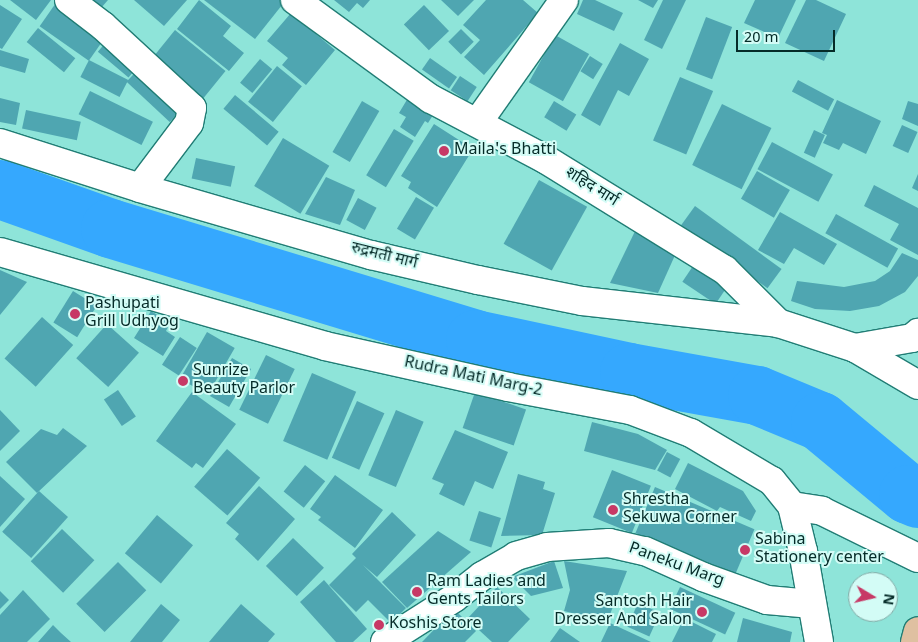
<!DOCTYPE html>
<html>
<head>
<meta charset="utf-8">
<style>
	body { margin:0 }
	#map { position:relative; width:918px; height:642px; overflow:hidden; background:#8ee4d9; font-family:Georgia,"Noto Sans Devanagari",serif }
	div>[style] { position:absolute }
	[style*='--x'] { left:calc(var(--x)*1px); top:calc(var(--y)*1px); width:calc(var(--w)*1px); rotate:calc(var(--a)*1deg) }
	.river>* { height:59px; margin:-29.5px; padding:0 29.5px; transform-origin:29.5px; border-radius:29.5px; background:#35a8fe }
	.building>* { inset:0; background:#4fa6b1; transform-origin:0 0 }
	.roads { filter:drop-shadow(1px 0 #217d75) drop-shadow(-1px 0 #217d75) drop-shadow(0 1px #217d75) drop-shadow(0 -1px #217d75) }
	.minor>* { height:28px; margin:-14px; padding:0 14px; transform-origin:14px; border-radius:14px; background:#fff }
	.major>* { height:28px; margin:-14px; padding:0 14px; transform-origin:14px; border-radius:14px; background:#dfc0a1 }
	.dots>* { width:14px; height:14px; translate:-50% -50%; box-sizing:border-box; border:2px solid #d3fcf6; border-radius:50% }
	span { translate:-50% -50%; white-space:nowrap; text-align:center; line-height:1.15; -webkit-text-stroke:4px #d3fcf6; paint-order:stroke }
	.poi-label { font-size:16px; color:#052b28 }
	.left { translate:0 -50%; text-align:left }
	.right { translate:-100% -50%; text-align:right }
	.street-label { font-size:16px; color:#052b28 }
	.north { position:absolute; left:848px; top:572px; width:50px; height:50px; box-sizing:border-box; background:#d3fcf6; border:1px solid #81a8a4; border-radius:50%; rotate:99deg; font-size:14px; font-weight:700; line-height:20px; text-align:center; color:#052b28 }
	.north::after { content:''; display:block; margin:auto; width:18px; height:22px; background:#c73966; clip-path:polygon(50% 0,100% 100%,50% 72%,0 100%) }
	.scale { position:absolute; left:736px; top:30px; width:99px; height:22px; box-sizing:border-box; border:2px solid #052b28; border-top:0; padding-left:6px; font-size:15px; line-height:18px; white-space:nowrap; color:#052b28; -webkit-text-stroke:4px #d3fcf6; paint-order:stroke }
</style>
</head>
<body>
<div id="map">
	<div class="river">
		<i style="--x:0;--y:189;--w:117;--a:19.5"></i>
		<i style="--x:110;--y:228;--w:382;--a:16.9"></i>
		<i style="--x:475;--y:339;--w:157;--a:12.1"></i>
		<i style="--x:629;--y:372;--w:130;--a:10.2"></i>
		<i style="--x:757;--y:395;--w:68;--a:22.4"></i>
		<i style="--x:820;--y:421;--w:114;--a:39.7"></i>
		<i style="--x:908;--y:494;--w:11;--a:22"></i>
	</div>
	<div class="building">
		<i style="clip-path:polygon(10px 0,51px 0,36px 20px)"></i>
		<i style="left:58px;top:0;width:60px;height:32px;rotate:35deg"></i>
		<i style="clip-path:polygon(79px 0,108px 0,94px 16px)"></i>
		<i style="clip-path:polygon(134px 0,187px 0,164px 26px)"></i>
		<i style="clip-path:polygon(199px 0,231px 26px,223px 36px,244px 53px,229px 71px,177px 29px)"></i>
		<i style="clip-path:polygon(204px 0,286px 0,255px 39px)"></i>
		<i style="clip-path:polygon(334px 0,370px 0,363px 8px,357px 3px,349px 12px)"></i>
		<i style="clip-path:polygon(441px 0,474px 0,458px 16px)"></i>
		<i style="clip-path:polygon(486px 0,523px 0,538px 13px,484px 75px,464px 57px,480px 40px,463px 25px)"></i>
		<i style="clip-path:polygon(583px 0,595px 0,623px 13px,614px 31px,577px 14px)"></i>
		<i style="clip-path:polygon(638px 0,658px 0,653px 8px)"></i>
		<i style="clip-path:polygon(663px 0,686px 0,662px 49px,644px 40px)"></i>
		<i style="clip-path:polygon(755px 0,796px 0,778px 38px,744px 23px)"></i>
		<i style="clip-path:polygon(806px 0,816px 0,846px 14px,824px 61px,785px 43px)"></i>
		<i style="clip-path:polygon(0 5px,22px 19px,2px 49px,0 48px)"></i>
		<i style="left:424px;top:5px;width:36px;height:28px;rotate:46deg"></i>
		<i style="clip-path:polygon(291px 13px,335px 50px,306px 85px,282px 65px,288px 58px,267px 41px)"></i>
		<i style="left:706px;top:17px;width:28px;height:56px;rotate:21deg"></i>
		<i style="left:38px;top:28px;width:48px;height:18px;rotate:39deg"></i>
		<i style="left:461px;top:29px;width:18px;height:18px;rotate:45deg"></i>
		<i style="left:175px;top:30px;width:65px;height:43px;rotate:39deg"></i>
		<i style="left:112px;top:35px;width:40px;height:22px;rotate:40deg"></i>
		<i style="left:555px;top:35px;width:39px;height:54px;rotate:29deg"></i>
		<i style="clip-path:polygon(620px 43px,649px 59px,629px 96px,618px 90px,600px 126px,581px 115px)"></i>
		<i style="clip-path:polygon(0 50px,29px 59px,25px 73px,0 66px)"></i>
		<i style="left:590px;top:56px;width:15px;height:18px;rotate:32deg"></i>
		<i style="left:430px;top:58px;width:33px;height:14px;rotate:35deg"></i>
		<i style="left:260px;top:59px;width:16px;height:31px;rotate:40deg"></i>
		<i style="left:89px;top:60px;width:44px;height:19px;rotate:27deg"></i>
		<i style="left:145px;top:62px;width:59px;height:27px;rotate:43deg"></i>
		<i style="left:277px;top:66px;width:32px;height:46px;rotate:39deg"></i>
		<i style="left:460px;top:76px;width:20px;height:17px;rotate:33deg"></i>
		<i style="left:680px;top:77px;width:36px;height:69px;rotate:23deg"></i>
		<i style="left:798px;top:80px;width:41px;height:13px;rotate:28deg"></i>
		<i style="left:90px;top:91px;width:70px;height:26px;rotate:26deg"></i>
		<i style="left:235px;top:95px;width:57px;height:18px;rotate:40deg"></i>
		<i style="clip-path:polygon(0 98px,20px 103px,16px 125px,0 122px)"></i>
		<i style="clip-path:polygon(408px 98px,433px 115px,428px 123px,425px 121px,415px 137px,400px 127px,406px 117px,399px 113px)"></i>
		<i style="clip-path:polygon(837px 100px,881px 121px,866px 154px,843px 143px,839px 150px,823px 143px,827px 135px,822px 133px)"></i>
		<i style="left:362px;top:101px;width:20px;height:59px;rotate:30deg"></i>
		<i style="left:554px;top:101px;width:26px;height:19px;rotate:31deg"></i>
		<i style="clip-path:polygon(908px 101px,918px 104px,918px 126px,902px 119px)"></i>
		<i style="left:722px;top:104px;width:55px;height:68px;rotate:26deg"></i>
		<i style="left:26px;top:110px;width:56px;height:19px;rotate:12deg"></i>
		<i style="clip-path:polygon(434px 124px,473px 149px,437px 207px,408px 188px,411px 182px,401px 176px)"></i>
		<i style="left:902px;top:125px;width:17px;height:23px;rotate:24deg"></i>
		<i style="left:394px;top:129px;width:23px;height:54px;rotate:31deg"></i>
		<i style="left:814px;top:130px;width:12px;height:25px;rotate:24deg"></i>
		<i style="left:283px;top:138px;width:54px;height:56px;rotate:31deg"></i>
		<i style="left:772px;top:142px;width:69px;height:31px;rotate:28deg"></i>
		<i style="left:196px;top:158px;width:40px;height:21px;rotate:12deg"></i>
		<i style="left:757px;top:171px;width:38px;height:32px;rotate:30deg"></i>
		<i style="clip-path:polygon(918px 174px,918px 191px,912px 188px)"></i>
		<i style="clip-path:polygon(326px 177px,355px 190px,340px 225px,305px 214px)"></i>
		<i style="left:539px;top:180px;width:55px;height:73px;rotate:29deg"></i>
		<i style="clip-path:polygon(874px 185px,918px 208px,918px 255px,890px 240px,899px 224px,864px 206px)"></i>
		<i style="left:416px;top:197px;width:21px;height:37px;rotate:31deg"></i>
		<i style="left:358px;top:198px;width:21px;height:25px;rotate:28deg"></i>
		<i style="left:695px;top:206px;width:107px;height:24px;rotate:36deg"></i>
		<i style="clip-path:polygon(780px 212px,837px 244px,824px 265px,794px 248px,784px 264px,758px 250px)"></i>
		<i style="left:836px;top:214px;width:71px;height:22px;rotate:29deg"></i>
		<i style="clip-path:polygon(638px 225px,676px 253px,658px 293px,610px 283px)"></i>
		<i style="clip-path:polygon(902px 253px,918px 260px,918px 276px,905px 292px,879px 306px,850px 311px,815px 309px,791px 301px,797px 281px,844px 287px,875px 281px,890px 271px)"></i>
		<i style="left:693px;top:266px;width:40px;height:19px;rotate:34deg"></i>
		<i style="clip-path:polygon(0 270px,27px 282px,0 315px)"></i>
		<i style="left:73px;top:291px;width:28px;height:37px;rotate:32deg"></i>
		<i style="clip-path:polygon(151px 311px,170px 323px,166px 331px,175px 337px,163px 356px,134px 338px)"></i>
		<i style="left:42px;top:317px;width:42px;height:56px;rotate:42deg"></i>
		<i style="left:107px;top:324px;width:43px;height:46px;rotate:42deg"></i>
		<i style="left:207px;top:332px;width:32px;height:54px;rotate:30deg"></i>
		<i style="left:180px;top:337px;width:20px;height:33px;rotate:33deg"></i>
		<i style="left:266px;top:355px;width:32px;height:61px;rotate:26deg"></i>
		<i style="left:232px;top:358px;width:22px;height:44px;rotate:30deg"></i>
		<i style="left:312px;top:373px;width:48px;height:74px;rotate:23deg"></i>
		<i style="left:118px;top:390px;width:32px;height:17px;rotate:56deg"></i>
		<i style="clip-path:polygon(192px 392px,236px 424px,203px 468px,196px 463px,192px 468px,156px 441px)"></i>
		<i style="left:475px;top:392px;width:54px;height:38px;rotate:19deg"></i>
		<i style="left:357px;top:401px;width:30px;height:62px;rotate:24deg"></i>
		<i style="clip-path:polygon(0 410px,20px 431px,0 451px)"></i>
		<i style="left:396px;top:410px;width:30px;height:71px;rotate:23deg"></i>
		<i style="clip-path:polygon(592px 422px,638px 434px,667px 450px,655px 470px,584px 451px)"></i>
		<i style="clip-path:polygon(63px 428px,87px 446px,37px 493px,6px 462px,41px 429px,57px 435px)"></i>
		<i style="clip-path:polygon(455px 430px,508px 452px,493px 489px,475px 481px,464px 506px,439px 494px,444px 484px,432px 479px)"></i>
		<i style="left:227px;top:449px;width:44px;height:50px;rotate:41deg"></i>
		<i style="left:667px;top:452px;width:15px;height:21px;rotate:28deg"></i>
		<i style="clip-path:polygon(688px 463px,743px 491px,756px 511px,751px 521px,720px 507px,717px 511px,675px 489px)"></i>
		<i style="left:305px;top:465px;width:26px;height:34px;rotate:39deg"></i>
		<i style="left:612px;top:470px;width:42px;height:51px;rotate:22deg"></i>
		<i style="clip-path:polygon(518px 474px,545px 482px,543px 489px,555px 493px,542px 535px,501px 536px)"></i>
		<i style="clip-path:polygon(335px 475px,383px 510px,355px 548px,318px 520px,321px 517px,310px 509px)"></i>
		<i style="clip-path:polygon(0 476px,25px 499px,0 527px)"></i>
		<i style="clip-path:polygon(259px 486px,295px 519px,258px 561px,235px 539px,239px 534px,226px 523px)"></i>
		<i style="left:655px;top:487px;width:108px;height:50px;rotate:23deg"></i>
		<i style="left:39px;top:491px;width:39px;height:55px;rotate:42deg"></i>
		<i style="left:479px;top:511px;width:23px;height:31px;rotate:18deg"></i>
		<i style="clip-path:polygon(392px 512px,416px 535px,377px 577px,363px 565px,406px 608px,391px 623px,368px 600px,356px 612px,329px 585px,356px 558px,352px 554px)"></i>
		<i style="left:157px;top:515px;width:47px;height:50px;rotate:40deg"></i>
		<i style="left:62px;top:529px;width:45px;height:45px;rotate:44deg"></i>
		<i style="clip-path:polygon(438px 531px,471px 552px,407px 608px,382px 582px)"></i>
		<i style="left:293px;top:538px;width:43px;height:39px;rotate:44deg"></i>
		<i style="clip-path:polygon(554px 561px,563px 588px,531px 596px,512px 577px)"></i>
		<i style="clip-path:polygon(564px 561px,627px 571px,607px 622px,564px 611px,570px 590px)"></i>
		<i style="left:118px;top:562px;width:40px;height:59px;rotate:45deg"></i>
		<i style="clip-path:polygon(324px 580px,367px 629px,353px 642px,336px 642px,300px 602px)"></i>
		<i style="clip-path:polygon(497px 587px,530px 619px,508px 642px,492px 642px,467px 619px)"></i>
		<i style="left:680px;top:587px;width:61px;height:24px;rotate:25deg"></i>
		<i style="clip-path:polygon(23px 590px,50px 619px,27px 642px,0 642px,0 615px)"></i>
		<i style="clip-path:polygon(0 591px,9px 600px,0 609px)"></i>
		<i style="left:638px;top:603px;width:24px;height:26px;rotate:24deg"></i>
		<i style="clip-path:polygon(161px 604px,180px 620px,162px 642px,130px 642px)"></i>
		<i style="clip-path:polygon(241px 604px,275px 634px,268px 642px,209px 642px)"></i>
		<i style="clip-path:polygon(454px 609px,476px 631px,465px 642px,422px 642px)"></i>
		<i style="clip-path:polygon(684px 618px,716px 634px,712px 642px,672px 642px)"></i>
		<i style="clip-path:polygon(743px 618px,792px 632px,790px 642px,737px 642px)"></i>
		<i style="clip-path:polygon(610px 623px,651px 642px,601px 642px)"></i>
		<i style="clip-path:polygon(53px 625px,61px 633px,71px 642px,38px 642px)"></i>
		<i style="clip-path:polygon(560px 628px,580px 642px,550px 642px)"></i>
	</div>
	<div class="roads">
		<div class="minor">
			<i style="--x:69;--y:0;--w:43;--a:37.4"></i>
			<i style="--x:103;--y:26;--w:121;--a:42.7"></i>
			<i style="--x:192;--y:108;--w:15;--a:101"></i>
			<i style="--x:189;--y:123;--w:81;--a:127"></i>
			<i style="--x:295;--y:0;--w:168;--a:36.1"></i>
			<i style="--x:431;--y:99;--w:129;--a:27.8"></i>
			<i style="--x:545;--y:159;--w:211;--a:31.7"></i>
			<i style="--x:725;--y:270;--w:75;--a:45"></i>
			<i style="--x:478;--y:122;--w:149;--a:-54.8"></i>
			<i style="--x:0;--y:143;--w:147;--a:17.8"></i>
			<i style="--x:140;--y:188;--w:241;--a:16.2"></i>
			<i style="--x:371;--y:255;--w:110;--a:13.2"></i>
			<i style="--x:478;--y:280;--w:106;--a:11.4"></i>
			<i style="--x:582;--y:301;--w:197;--a:6.4"></i>
			<i style="--x:778;--y:323;--w:81;--a:18"></i>
			<i style="--x:855;--y:348;--w:58;--a:-10"></i>
			<i style="--x:912;--y:338;--w:8;--a:-40"></i>
			<i style="--x:0;--y:252;--w:338;--a:16.1"></i>
			<i style="--x:325;--y:346;--w:188;--a:12.6"></i>
			<i style="--x:508;--y:387;--w:124;--a:10.7"></i>
			<i style="--x:630;--y:410;--w:65;--a:20.7"></i>
			<i style="--x:691;--y:433;--w:94;--a:30.7"></i>
			<i style="--x:772;--y:481;--w:32;--a:51"></i>
			<i style="--x:792;--y:506;--w:46;--a:76.3"></i>
			<i style="--x:803;--y:551;--w:92;--a:80"></i>
			<i style="--x:855;--y:348;--w:73;--a:30.4"></i>
			<i style="--x:792;--y:506;--w:30;--a:9"></i>
			<i style="--x:822;--y:511;--w:107;--a:26.1"></i>
			<i style="--x:385;--y:642;--w:82;--a:-32.5"></i>
			<i style="--x:454;--y:598;--w:36;--a:-38"></i>
			<i style="--x:482;--y:576;--w:39;--a:-30"></i>
			<i style="--x:516;--y:556;--w:32;--a:-16"></i>
			<i style="--x:547;--y:547;--w:62;--a:-3.7"></i>
			<i style="--x:609;--y:543;--w:37;--a:13"></i>
			<i style="--x:645;--y:551;--w:64;--a:24.1"></i>
			<i style="--x:703;--y:577;--w:68;--a:19.8"></i>
			<i style="--x:767;--y:600;--w:45;--a:5.1"></i>
		</div>
		<div class="major">
			<i style="--x:915;--y:642;--w:11;--a:-75"></i>
		</div>
	</div>
	<div class="dots">
		<i style="left:444px;top:151px;background:#c73966"></i>
		<i style="left:75px;top:314px;background:#c73966"></i>
		<i style="left:183px;top:381px;background:#c73966"></i>
		<i style="left:613px;top:510px;background:#c73966"></i>
		<i style="left:745px;top:550px;background:#c73966"></i>
		<i style="left:417px;top:592px;background:#c73966"></i>
		<i style="left:702px;top:612px;background:#c73966"></i>
		<i style="left:379px;top:625px;background:#c73966"></i>
	</div>
	<div class="poi-label">
		<span class="left" style="left:454px;top:151px">Maila's Bhatti</span>
		<span class="left" style="left:85px;top:314px">Pashupati<br>Grill Udhyog</span>
		<span class="left" style="left:193px;top:381px">Sunrize<br>Beauty Parlor</span>
		<span class="left" style="left:623px;top:510px">Shrestha<br>Sekuwa Corner</span>
		<span class="left" style="left:755px;top:550px">Sabina<br>Stationery center</span>
		<span class="left" style="left:427px;top:592px">Ram Ladies and<br>Gents Tailors</span>
		<span class="right" style="left:692px;top:612px">Santosh Hair<br>Dresser And Salon</span>
		<span class="left" style="left:389px;top:625px">Koshis Store</span>
	</div>
	<div class="street-label">
		<span style="left:591px;top:188px;rotate:32deg">शहिद मार्ग</span>
		<span style="left:384px;top:257px;rotate:14deg">रुद्रमती मार्ग</span>
		<span style="left:473px;top:378px;rotate:12deg">Rudra Mati Marg-2</span>
		<span style="left:676px;top:566px;rotate:20deg">Paneku Marg</span>
	</div>
	<div class="north">N</div>
	<div class="scale">20 m</div>
</div>
</body>
</html>
